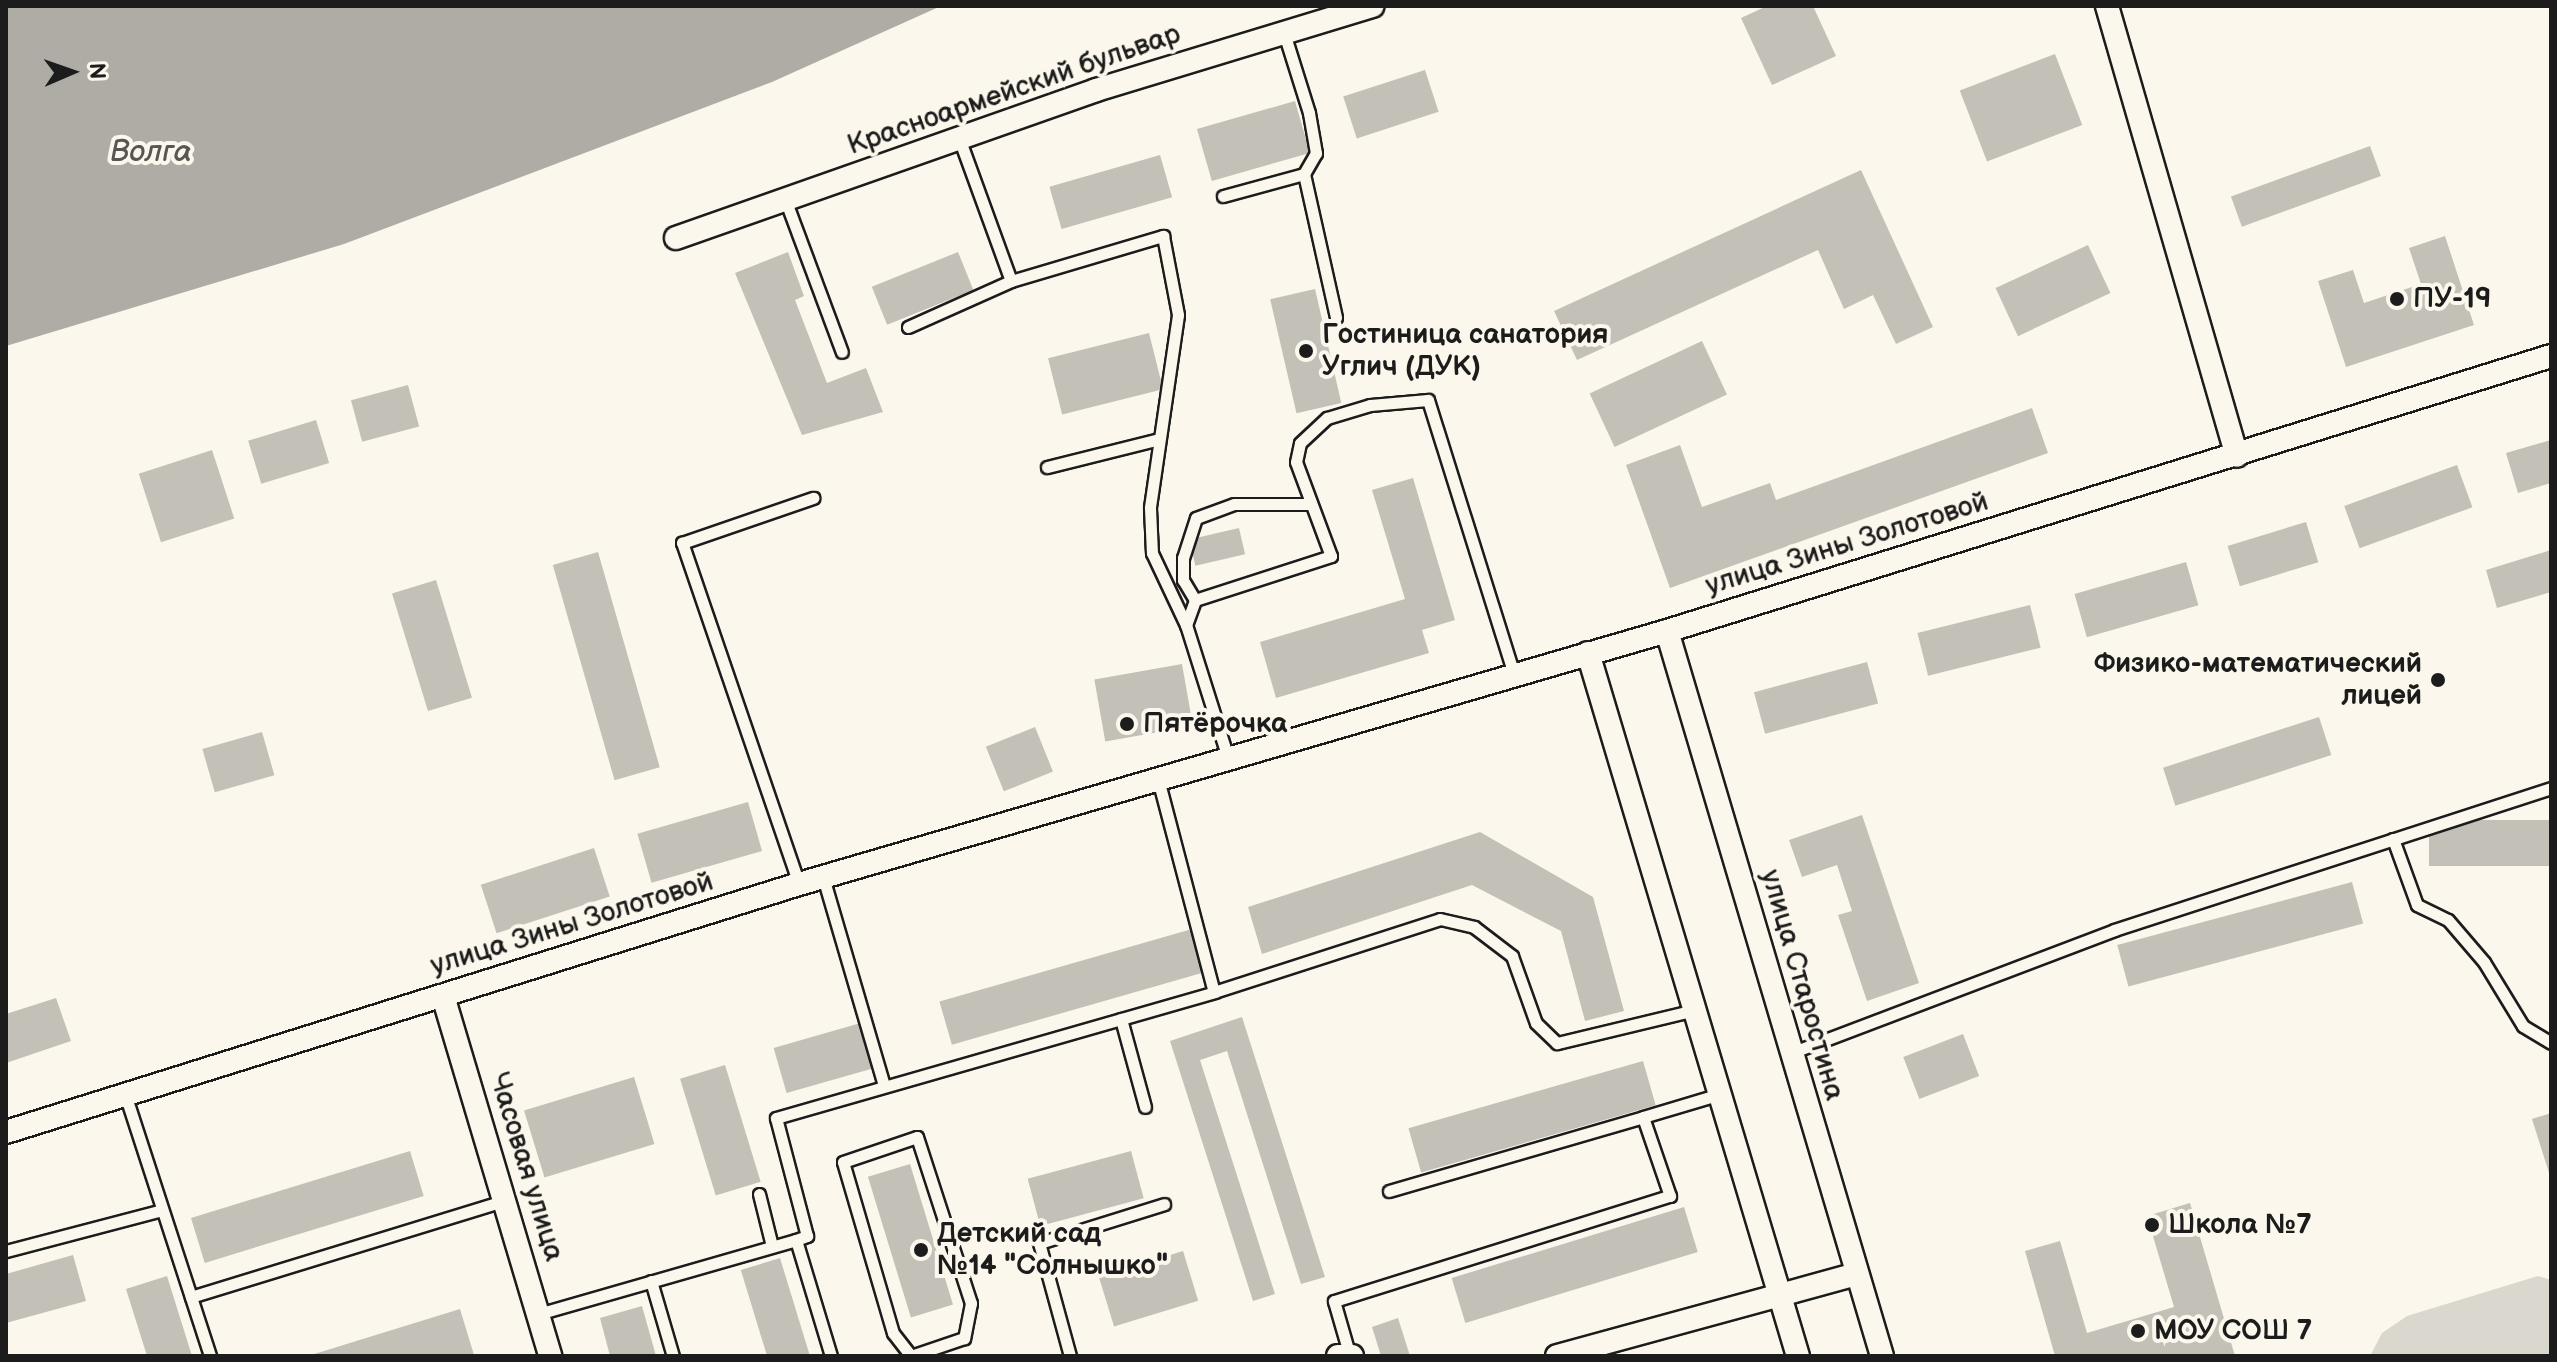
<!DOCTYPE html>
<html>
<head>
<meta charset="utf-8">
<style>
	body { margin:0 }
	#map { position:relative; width:2557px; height:1362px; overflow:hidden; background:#fbf7ec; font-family:"Balsamiq Sans",sans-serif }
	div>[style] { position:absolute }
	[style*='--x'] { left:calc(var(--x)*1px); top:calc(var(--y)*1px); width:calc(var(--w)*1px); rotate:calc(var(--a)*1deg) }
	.green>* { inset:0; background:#dad7ce }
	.water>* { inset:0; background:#afaca5 }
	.building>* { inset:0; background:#c3c0b8; transform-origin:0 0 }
	.roads { filter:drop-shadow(2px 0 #1c1c1c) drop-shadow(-2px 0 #1c1c1c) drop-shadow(0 2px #1c1c1c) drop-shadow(0 -2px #1c1c1c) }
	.lane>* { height:11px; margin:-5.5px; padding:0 5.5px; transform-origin:5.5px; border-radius:5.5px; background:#fbf7ec }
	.street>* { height:22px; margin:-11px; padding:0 11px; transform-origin:11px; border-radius:11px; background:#fbf7ec }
	.dots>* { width:22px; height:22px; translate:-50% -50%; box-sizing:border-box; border:4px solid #fbf7ec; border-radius:50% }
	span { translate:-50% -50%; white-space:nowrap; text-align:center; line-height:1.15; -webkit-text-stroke:8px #fbf7ec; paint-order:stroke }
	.street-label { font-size:28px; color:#1c1c1c }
	.poi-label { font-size:28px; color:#1c1c1c; font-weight:700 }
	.left { translate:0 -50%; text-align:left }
	.right { translate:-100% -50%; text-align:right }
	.water-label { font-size:30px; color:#575653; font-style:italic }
	.frame { position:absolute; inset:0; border:8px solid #1c1c1c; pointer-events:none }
	.north { position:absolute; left:32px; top:32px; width:80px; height:80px; -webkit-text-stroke:6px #fbf7ec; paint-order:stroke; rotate:88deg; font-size:22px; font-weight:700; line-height:32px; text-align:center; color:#1c1c1c }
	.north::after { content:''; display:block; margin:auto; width:28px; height:36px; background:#1c1c1c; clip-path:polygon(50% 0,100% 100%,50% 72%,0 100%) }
</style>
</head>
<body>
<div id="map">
	<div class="green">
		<i style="clip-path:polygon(2538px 1276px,2551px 1280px,2551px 1356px,2370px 1356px,2382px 1333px,2407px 1316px)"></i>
	</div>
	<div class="water">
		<i style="clip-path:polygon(6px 6px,941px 6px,772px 82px,344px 244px,6px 346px)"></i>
	</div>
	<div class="building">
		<i style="clip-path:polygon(1767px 6px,1813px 6px,1836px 56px,1772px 85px,1741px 18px)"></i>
		<i style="left:2055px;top:54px;width:76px;height:102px;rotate:69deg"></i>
		<i style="left:1425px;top:70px;width:44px;height:86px;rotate:72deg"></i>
		<i style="left:1295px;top:101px;width:54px;height:102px;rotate:74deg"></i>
		<i style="left:2370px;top:146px;width:32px;height:148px;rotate:70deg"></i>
		<i style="left:1160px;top:155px;width:44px;height:115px;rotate:74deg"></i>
		<i style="clip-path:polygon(1861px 170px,1933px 327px,1896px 344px,1873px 295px,1844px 309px,1818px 250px,1577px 360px,1554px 311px)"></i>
		<i style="clip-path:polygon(2445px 236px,2474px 325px,2346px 367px,2318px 281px,2353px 270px,2364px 303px,2421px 284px,2409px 248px)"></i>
		<i style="left:2088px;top:245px;width:53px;height:102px;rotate:65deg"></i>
		<i style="clip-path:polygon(788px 252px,804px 296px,795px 300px,827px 383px,866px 368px,883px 412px,802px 435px,735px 273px)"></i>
		<i style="left:958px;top:252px;width:41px;height:93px;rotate:68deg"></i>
		<i style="left:1315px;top:289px;width:117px;height:46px;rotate:77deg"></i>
		<i style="left:1149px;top:333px;width:58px;height:104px;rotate:76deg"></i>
		<i style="left:1702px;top:341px;width:59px;height:124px;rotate:65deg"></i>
		<i style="left:408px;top:385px;width:43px;height:59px;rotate:75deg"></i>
		<i style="clip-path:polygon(2032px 408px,2048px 453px,1670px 588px,1626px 465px,1680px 445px,1702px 507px,1770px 483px,1776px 500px)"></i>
		<i style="left:316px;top:420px;width:45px;height:71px;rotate:73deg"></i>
		<i style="clip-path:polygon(2551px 440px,2551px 483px,2518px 493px,2506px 453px)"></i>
		<i style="left:212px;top:450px;width:72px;height:77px;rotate:72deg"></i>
		<i style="left:2457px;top:465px;width:45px;height:120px;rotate:70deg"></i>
		<i style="clip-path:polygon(1413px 478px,1455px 620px,1422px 630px,1429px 653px,1276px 698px,1260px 642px,1405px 599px,1372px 490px)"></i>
		<i style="left:2306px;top:522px;width:42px;height:82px;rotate:73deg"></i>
		<i style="left:1239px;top:528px;width:27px;height:51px;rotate:77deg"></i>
		<i style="clip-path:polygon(2551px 550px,2551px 592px,2497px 608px,2486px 570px)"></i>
		<i style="left:598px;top:552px;width:224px;height:47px;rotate:74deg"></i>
		<i style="left:2186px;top:562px;width:45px;height:116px;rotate:74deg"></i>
		<i style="left:436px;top:580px;width:123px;height:46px;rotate:73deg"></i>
		<i style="left:2030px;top:605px;width:44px;height:116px;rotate:76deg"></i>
		<i style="left:1867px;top:662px;width:43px;height:117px;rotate:75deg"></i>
		<i style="left:1182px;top:664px;width:63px;height:89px;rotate:80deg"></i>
		<i style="left:2319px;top:717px;width:40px;height:164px;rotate:72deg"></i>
		<i style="left:1035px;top:727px;width:48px;height:53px;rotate:68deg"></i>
		<i style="left:262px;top:732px;width:45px;height:62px;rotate:74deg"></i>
		<i style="left:748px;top:802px;width:51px;height:115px;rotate:74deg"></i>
		<i style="clip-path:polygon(1862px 815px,1919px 983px,1867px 1001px,1838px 915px,1852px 911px,1837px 865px,1802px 877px,1789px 840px)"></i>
		<i style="left:2551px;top:820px;width:46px;height:122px;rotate:90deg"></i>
		<i style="clip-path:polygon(1480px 832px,1593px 897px,1624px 1011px,1585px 1021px,1561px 931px,1472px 885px,1262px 954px,1248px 907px)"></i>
		<i style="left:594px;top:848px;width:51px;height:119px;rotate:72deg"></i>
		<i style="left:2352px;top:882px;width:43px;height:243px;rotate:75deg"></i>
		<i style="left:1199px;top:927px;width:45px;height:270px;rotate:74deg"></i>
		<i style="clip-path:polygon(56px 998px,71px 1041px,6px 1063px,6px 1014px)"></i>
		<i style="clip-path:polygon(1242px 1017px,1325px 1277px,1301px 1284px,1227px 1051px,1200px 1060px,1275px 1294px,1253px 1301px,1170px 1041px)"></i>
		<i style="left:864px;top:1022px;width:47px;height:94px;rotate:74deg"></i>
		<i style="left:1963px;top:1034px;width:45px;height:64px;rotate:69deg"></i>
		<i style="left:1643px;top:1061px;width:46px;height:244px;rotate:74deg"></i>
		<i style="left:725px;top:1065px;width:122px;height:47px;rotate:73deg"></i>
		<i style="left:634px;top:1077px;width:70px;height:115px;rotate:73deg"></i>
		<i style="clip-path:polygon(2551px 1113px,2551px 1176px,2550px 1176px,2532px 1119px)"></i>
		<i style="left:410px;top:1151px;width:47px;height:229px;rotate:73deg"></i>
		<i style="left:1131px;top:1151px;width:49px;height:107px;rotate:75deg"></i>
		<i style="left:910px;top:1164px;width:147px;height:44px;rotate:73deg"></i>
		<i style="clip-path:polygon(2190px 1203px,2235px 1356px,2055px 1356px,2025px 1251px,2060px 1241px,2087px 1333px,2174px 1307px,2147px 1216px)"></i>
		<i style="left:1684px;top:1207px;width:47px;height:243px;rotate:73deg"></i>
		<i style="left:1183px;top:1251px;width:52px;height:88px;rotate:73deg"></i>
		<i style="clip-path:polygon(73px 1255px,86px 1301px,6px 1323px,6px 1274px)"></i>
		<i style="left:780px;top:1258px;width:102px;height:41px;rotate:73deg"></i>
		<i style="clip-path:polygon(167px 1276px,192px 1356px,147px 1356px,126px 1289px)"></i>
		<i style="clip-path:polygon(642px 1306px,656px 1356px,610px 1356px,600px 1318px)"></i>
		<i style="clip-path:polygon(460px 1309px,474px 1355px,311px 1356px,311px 1355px)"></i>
		<i style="clip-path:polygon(1398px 1318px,1410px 1356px,1381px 1356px,1372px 1327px)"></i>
	</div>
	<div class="roads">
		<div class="lane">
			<i style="--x:1284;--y:33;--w:84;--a:72.6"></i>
			<i style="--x:1309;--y:113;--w:41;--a:80.1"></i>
			<i style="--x:1316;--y:153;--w:24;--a:120"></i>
			<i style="--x:1304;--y:174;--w:147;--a:77.4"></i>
			<i style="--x:959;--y:138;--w:152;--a:70"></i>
			<i style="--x:1223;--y:196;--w:84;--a:-15.2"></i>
			<i style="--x:785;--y:199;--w:163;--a:69.6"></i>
			<i style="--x:908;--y:327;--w:113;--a:-24.1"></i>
			<i style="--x:1011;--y:281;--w:159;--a:-16.5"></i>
			<i style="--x:1163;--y:236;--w:80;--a:79.2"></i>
			<i style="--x:1178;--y:315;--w:195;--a:98.3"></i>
			<i style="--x:1150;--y:508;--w:45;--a:87.5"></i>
			<i style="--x:1152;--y:553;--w:80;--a:64.7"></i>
			<i style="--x:1047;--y:467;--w:115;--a:-14"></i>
			<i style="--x:1195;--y:600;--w:23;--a:-121"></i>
			<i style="--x:1183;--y:580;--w:22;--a:-90"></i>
			<i style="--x:1183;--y:558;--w:42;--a:-72"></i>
			<i style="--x:1196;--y:518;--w:40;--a:-20.2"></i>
			<i style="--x:1234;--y:504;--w:77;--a:0"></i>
			<i style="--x:1228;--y:758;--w:139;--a:-107.5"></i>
			<i style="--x:1186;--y:625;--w:27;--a:-70"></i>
			<i style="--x:1195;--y:600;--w:143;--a:-17.9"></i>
			<i style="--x:1331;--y:556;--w:100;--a:-110.4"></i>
			<i style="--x:1296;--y:462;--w:19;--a:-78"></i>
			<i style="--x:1300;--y:443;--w:37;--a:-43"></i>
			<i style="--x:1327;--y:418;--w:45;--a:-16.8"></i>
			<i style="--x:1370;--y:405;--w:58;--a:-4.9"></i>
			<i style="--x:1428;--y:400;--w:287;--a:72.6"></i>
			<i style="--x:1158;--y:779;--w:220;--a:75.3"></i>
			<i style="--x:1214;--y:992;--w:237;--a:-17.9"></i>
			<i style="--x:1440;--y:919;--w:35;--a:13"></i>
			<i style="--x:1474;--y:927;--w:48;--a:37.3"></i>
			<i style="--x:1512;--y:956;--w:71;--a:70.3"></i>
			<i style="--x:1536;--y:1023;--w:29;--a:44"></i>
			<i style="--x:1557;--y:1043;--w:141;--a:-13.5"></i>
			<i style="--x:2393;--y:839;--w:70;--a:70"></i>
			<i style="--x:2417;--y:905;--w:34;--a:26"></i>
			<i style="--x:2448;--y:920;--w:55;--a:49.4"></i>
			<i style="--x:2484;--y:962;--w:75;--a:58.6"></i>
			<i style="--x:2523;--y:1026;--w:33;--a:31"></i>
			<i style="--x:823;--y:877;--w:217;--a:73.7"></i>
			<i style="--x:799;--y:884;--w:361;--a:-108.9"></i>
			<i style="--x:682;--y:543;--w:139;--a:-19"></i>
			<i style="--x:1121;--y:1019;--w:91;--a:74.7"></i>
			<i style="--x:1791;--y:1053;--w:346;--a:-20.8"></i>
			<i style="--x:2114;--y:930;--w:459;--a:-18"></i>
			<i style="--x:125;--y:1094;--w:275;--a:72"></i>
			<i style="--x:1389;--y:1191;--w:265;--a:-16.2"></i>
			<i style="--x:759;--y:1194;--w:54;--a:76"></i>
			<i style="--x:796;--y:1240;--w:12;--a:-20"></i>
			<i style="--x:807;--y:1236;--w:122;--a:-104.7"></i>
			<i style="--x:776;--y:1118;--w:456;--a:-16"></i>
			<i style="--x:6;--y:1251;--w:161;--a:-14.7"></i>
			<i style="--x:651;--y:1281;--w:78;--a:73.7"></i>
			<i style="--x:191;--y:1297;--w:327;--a:-17.1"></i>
			<i style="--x:538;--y:1314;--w:268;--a:-16"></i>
			<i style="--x:796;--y:1240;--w:121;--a:73.2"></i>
			<i style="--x:1349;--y:1353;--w:54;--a:-106.1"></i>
			<i style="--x:1334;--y:1301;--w:352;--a:-17.4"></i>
			<i style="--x:1670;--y:1196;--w:83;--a:-108.9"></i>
			<i style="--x:1643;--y:1117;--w:80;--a:-16.6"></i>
			<i style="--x:911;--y:1356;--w:29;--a:-128"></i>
			<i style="--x:893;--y:1333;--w:178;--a:-106.3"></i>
			<i style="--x:843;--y:1162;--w:78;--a:-18.7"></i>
			<i style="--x:917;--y:1137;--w:175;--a:72"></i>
			<i style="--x:971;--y:1303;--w:36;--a:101"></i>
			<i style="--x:964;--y:1338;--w:56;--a:161.2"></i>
			<i style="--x:1070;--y:1356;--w:117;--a:-105.3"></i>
			<i style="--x:1039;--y:1243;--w:131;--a:-17.3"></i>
		</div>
		<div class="street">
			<i style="--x:2107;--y:6;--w:468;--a:73.9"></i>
			<i style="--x:676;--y:238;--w:445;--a:-19.4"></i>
			<i style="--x:1096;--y:90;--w:289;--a:-16.9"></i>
			<i style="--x:1667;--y:631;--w:756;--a:73.48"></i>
			<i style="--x:1588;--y:653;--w:734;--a:73.37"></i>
			<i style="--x:443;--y:996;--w:376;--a:73.4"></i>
			<i style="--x:6;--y:1132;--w:831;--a:-17.37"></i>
			<i style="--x:799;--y:884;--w:904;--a:-16.25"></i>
			<i style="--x:1667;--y:631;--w:926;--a:-17.28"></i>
			<i style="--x:1338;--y:1356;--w:14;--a:0"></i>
			<i style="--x:1557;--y:1356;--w:311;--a:-15.3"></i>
		</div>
	</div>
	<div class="dots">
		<i style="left:2397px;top:299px;background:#1c1c1c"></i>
		<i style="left:1306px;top:351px;background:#1c1c1c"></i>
		<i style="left:2438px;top:680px;background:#1c1c1c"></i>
		<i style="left:1127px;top:724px;background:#1c1c1c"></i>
		<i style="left:2152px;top:1225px;background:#1c1c1c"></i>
		<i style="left:921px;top:1250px;background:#1c1c1c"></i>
		<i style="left:2138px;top:1331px;background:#1c1c1c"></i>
	</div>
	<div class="street-label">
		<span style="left:1014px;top:90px;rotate:-19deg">Красноармейский бульвар</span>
		<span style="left:1847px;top:544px;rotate:-17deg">улица Зины Золотовой</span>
		<span style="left:572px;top:924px;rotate:-17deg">улица Зины Золотовой</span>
		<span style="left:1802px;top:985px;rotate:74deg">улица Старостина</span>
		<span style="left:526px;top:1167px;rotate:73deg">Часовая улица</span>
	</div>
	<div class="poi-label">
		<span class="left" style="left:2413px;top:299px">ПУ-19</span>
		<span class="left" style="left:1322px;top:351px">Гостиница санатория<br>Углич (ДУК)</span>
		<span class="right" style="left:2422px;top:680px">Физико-математический<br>лицей</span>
		<span class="left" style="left:1143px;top:724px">Пятёрочка</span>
		<span class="left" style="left:2168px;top:1225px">Школа №7</span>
		<span class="left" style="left:937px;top:1250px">Детский сад<br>№14 "Солнышко"</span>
		<span class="left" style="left:2154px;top:1331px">МОУ СОШ 7</span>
	</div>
	<div class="water-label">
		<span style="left:151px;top:152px">Волга</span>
	</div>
	<div class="frame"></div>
	<div class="north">N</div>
</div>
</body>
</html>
